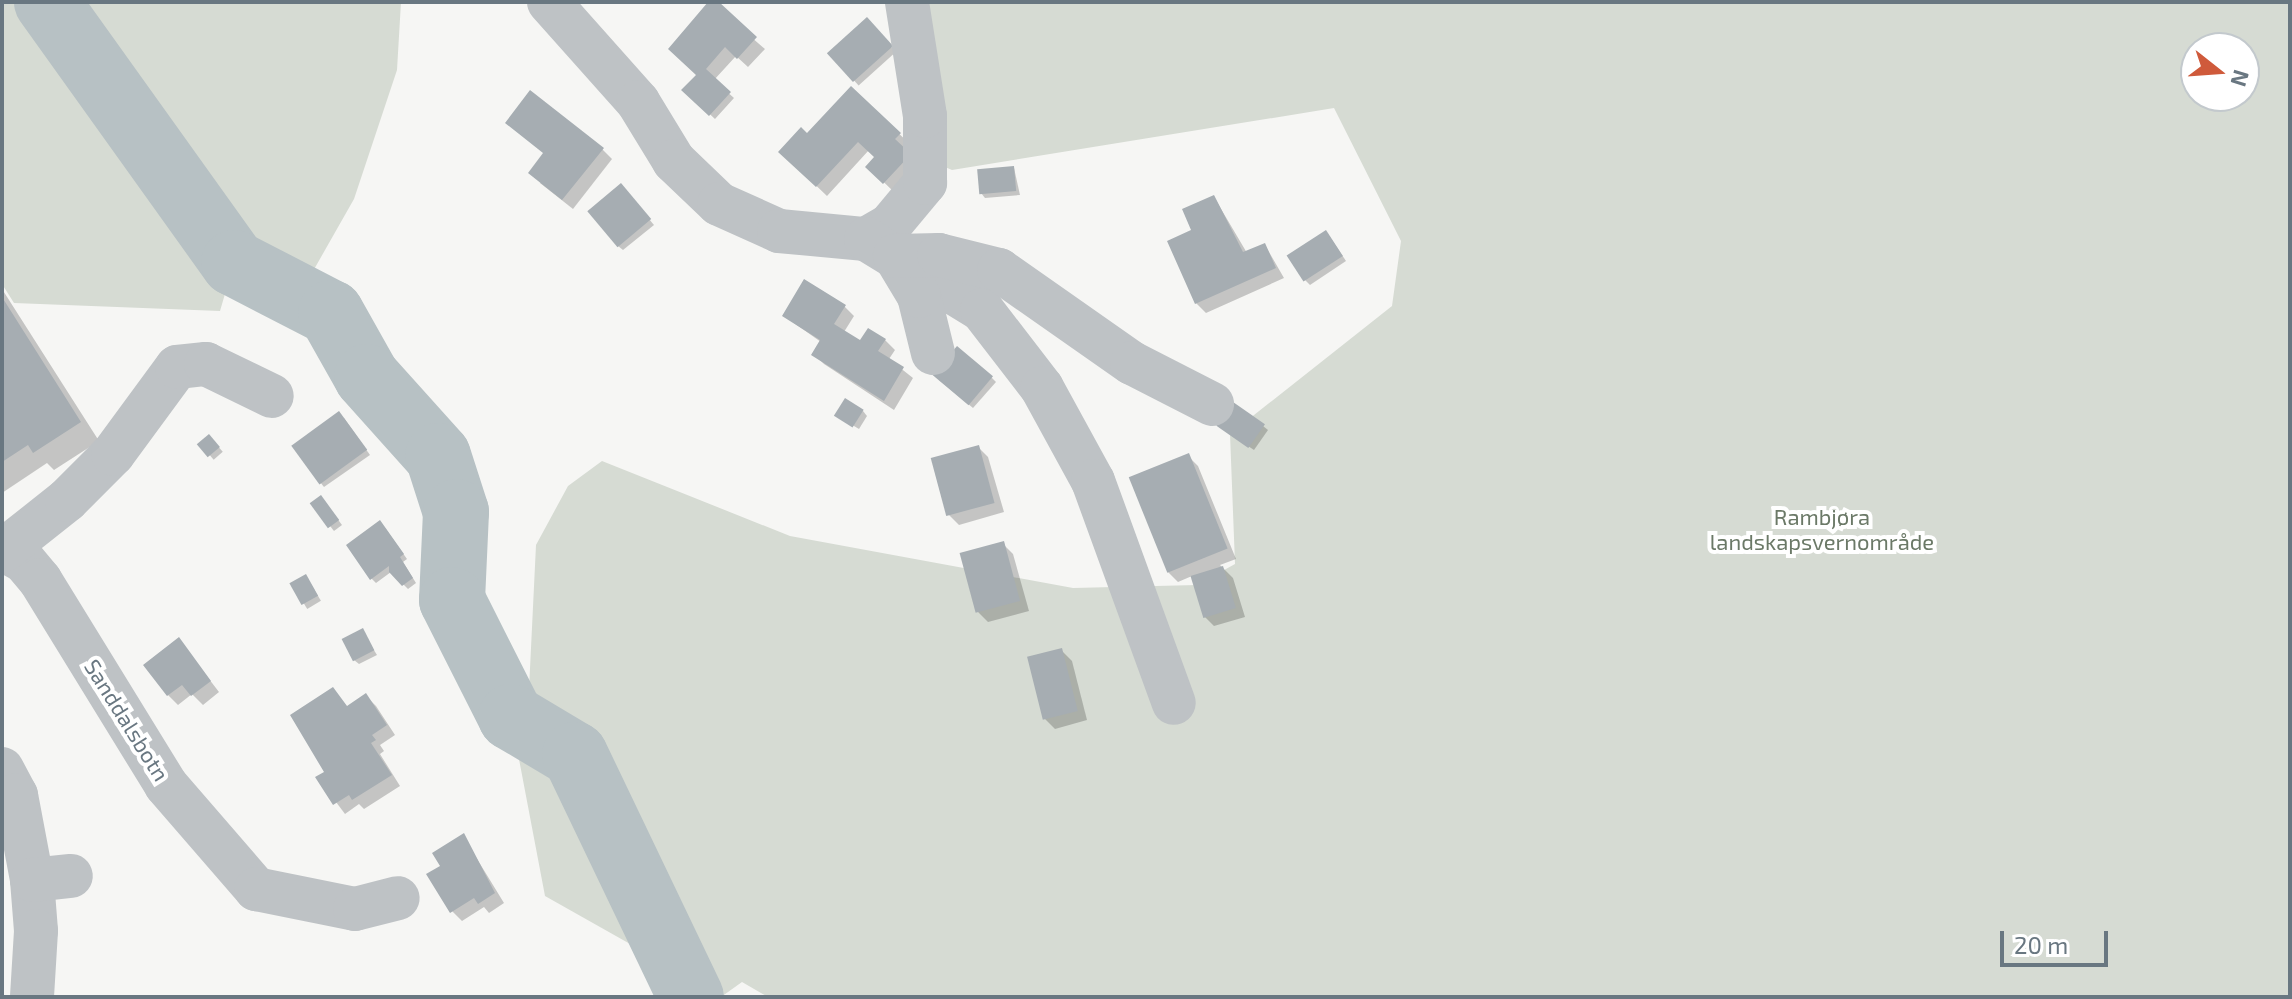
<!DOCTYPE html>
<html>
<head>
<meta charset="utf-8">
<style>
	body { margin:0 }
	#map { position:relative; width:2292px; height:999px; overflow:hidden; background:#f6f6f4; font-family:"Exo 2",sans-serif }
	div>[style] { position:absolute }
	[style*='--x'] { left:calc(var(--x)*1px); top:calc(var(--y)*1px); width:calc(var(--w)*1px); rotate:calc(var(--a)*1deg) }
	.green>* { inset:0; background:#d6dbd3 }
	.shadow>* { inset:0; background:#0003; transform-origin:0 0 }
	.river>* { height:66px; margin:-33px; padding:0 33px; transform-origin:33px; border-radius:33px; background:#b7c1c4 }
	.building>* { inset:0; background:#a6adb2; transform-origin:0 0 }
	.minor>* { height:44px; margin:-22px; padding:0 22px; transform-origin:22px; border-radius:22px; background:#bec2c5 }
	span { translate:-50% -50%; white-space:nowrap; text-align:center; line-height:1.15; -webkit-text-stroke:8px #fff; paint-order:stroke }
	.park-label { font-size:22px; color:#6b7967 }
	.street-label { font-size:22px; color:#697781 }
	.frame { position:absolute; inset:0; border:4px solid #697781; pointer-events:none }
	.north { position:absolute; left:2180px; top:32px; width:80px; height:80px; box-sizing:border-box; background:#fff; border:2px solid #c3c9cd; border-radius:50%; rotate:107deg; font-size:22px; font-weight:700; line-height:32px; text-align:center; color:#697781 }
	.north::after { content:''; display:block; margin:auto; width:28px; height:36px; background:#cf5a3b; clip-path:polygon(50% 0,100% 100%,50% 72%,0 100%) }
	.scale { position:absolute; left:2000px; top:931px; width:108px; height:36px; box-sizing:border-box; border:4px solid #697781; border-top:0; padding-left:10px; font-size:24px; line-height:28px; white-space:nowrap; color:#697781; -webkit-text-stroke:6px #fff; paint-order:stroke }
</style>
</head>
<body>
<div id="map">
	<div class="green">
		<i style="clip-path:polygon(2px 2px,401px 2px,397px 70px,354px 199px,304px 287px,234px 263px,220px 311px,14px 303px,2px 284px)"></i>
		<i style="clip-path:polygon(evenodd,893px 2px,2290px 2px,2290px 997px,768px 997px,742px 982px,721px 997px,669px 997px,678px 971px,545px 896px,511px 717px,529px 689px,536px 545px,568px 486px,602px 461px,790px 536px,1073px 588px,1197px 585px,1235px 564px,1230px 434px,1392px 306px,1401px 241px,1334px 108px,952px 170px,915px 154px,893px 2px,2196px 48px,2244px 48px,2244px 96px,2196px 96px,2196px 48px)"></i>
	</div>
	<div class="shadow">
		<i style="clip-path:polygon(711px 2px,765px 49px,748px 67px,736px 56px,714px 80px,734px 98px,715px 119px,684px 90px,700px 76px)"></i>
		<i style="left:867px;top:20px;width:43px;height:50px;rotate:48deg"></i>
		<i style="clip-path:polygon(851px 89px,910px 144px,919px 165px,894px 192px,868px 167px,877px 157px,869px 150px,827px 196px,781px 152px,807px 136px)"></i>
		<i style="clip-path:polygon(602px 149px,612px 159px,573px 209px,540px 183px)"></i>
		<i style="clip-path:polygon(1014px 168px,1020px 195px,985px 198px,981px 193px)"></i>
		<i style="clip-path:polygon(625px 190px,654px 225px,623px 250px,618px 246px)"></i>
		<i style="clip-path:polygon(1214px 197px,1247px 253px,1265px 245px,1284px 278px,1206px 313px,1196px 303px,1194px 231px)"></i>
		<i style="clip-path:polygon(1330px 237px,1346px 261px,1310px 285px,1305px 280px)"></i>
		<i style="clip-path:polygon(2px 289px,99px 441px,54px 470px,47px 463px,2px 493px)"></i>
		<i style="clip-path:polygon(844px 306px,854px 316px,844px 332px,861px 343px,885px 340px,895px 350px,889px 359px,913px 378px,894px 410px,824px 364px,814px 354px,821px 342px,784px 316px)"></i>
		<i style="clip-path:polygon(991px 377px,996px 382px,973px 408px,939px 380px)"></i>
		<i style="clip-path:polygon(863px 411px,867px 416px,859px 429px,839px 417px)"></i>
		<i style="clip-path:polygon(344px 418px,370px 455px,324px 487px,320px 482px)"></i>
		<i style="clip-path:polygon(1263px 426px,1268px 430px,1254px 450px,1224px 430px)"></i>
		<i style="left:209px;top:436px;width:21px;height:12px;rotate:49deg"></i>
		<i style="clip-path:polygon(978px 447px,988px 457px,1004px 512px,959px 525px,949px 515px)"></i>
		<i style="clip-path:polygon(1188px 456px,1198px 466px,1236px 559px,1220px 565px,1233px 578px,1245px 617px,1214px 626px,1204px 616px,1192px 576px,1178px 582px,1168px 572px)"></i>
		<i style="clip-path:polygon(325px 502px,342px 525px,334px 531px,330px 526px)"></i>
		<i style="clip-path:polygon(385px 528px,407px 559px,403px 562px,416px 583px,408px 589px,391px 572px,376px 583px,371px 578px)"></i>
		<i style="clip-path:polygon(1003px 544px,1013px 554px,1029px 611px,988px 622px,978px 612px)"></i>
		<i style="left:306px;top:576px;width:29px;height:16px;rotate:59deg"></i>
		<i style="clip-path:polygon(362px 631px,377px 655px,359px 664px,354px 660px)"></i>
		<i style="clip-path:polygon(179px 640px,219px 692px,203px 705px,192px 694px,178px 705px,168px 695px)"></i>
		<i style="clip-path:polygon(1062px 651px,1072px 661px,1087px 720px,1055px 729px,1045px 719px)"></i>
		<i style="clip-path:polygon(333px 690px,348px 708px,366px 696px,376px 706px,395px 735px,380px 745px,384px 751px,380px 754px,400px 786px,364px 809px,359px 804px,345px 814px,318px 778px,327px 772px)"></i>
		<i style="clip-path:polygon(463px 836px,504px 903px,489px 913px,484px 907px,462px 921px,452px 911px)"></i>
	</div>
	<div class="river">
		<i style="--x:47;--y:2;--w:321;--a:54.4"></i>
		<i style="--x:234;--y:263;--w:109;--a:27.3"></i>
		<i style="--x:331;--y:313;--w:73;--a:60.6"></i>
		<i style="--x:367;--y:377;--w:106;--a:48.1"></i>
		<i style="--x:438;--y:456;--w:59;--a:72.2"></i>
		<i style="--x:456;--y:512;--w:88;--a:92.6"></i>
		<i style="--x:452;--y:600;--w:131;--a:63.2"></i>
		<i style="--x:511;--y:717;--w:74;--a:30.7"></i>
		<i style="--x:575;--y:755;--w:268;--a:64.4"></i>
	</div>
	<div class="building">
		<i style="clip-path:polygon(708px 2px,719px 2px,757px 37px,737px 59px,725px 47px,706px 69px,731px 92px,709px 116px,681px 90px,696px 75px,668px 49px)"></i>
		<i style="left:867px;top:17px;width:39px;height:54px;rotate:48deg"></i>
		<i style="clip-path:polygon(851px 86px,901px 133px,895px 139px,911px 154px,883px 184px,865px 167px,874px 157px,858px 142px,816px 187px,778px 152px,801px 127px,807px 133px)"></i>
		<i style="clip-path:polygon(530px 90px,604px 148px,562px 200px,528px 173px,543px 153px,505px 123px)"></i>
		<i style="left:1014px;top:166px;width:25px;height:37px;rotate:85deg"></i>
		<i style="left:621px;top:183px;width:47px;height:44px;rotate:50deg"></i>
		<i style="clip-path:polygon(1214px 195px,1243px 252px,1265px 243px,1276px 268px,1195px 304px,1167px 241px,1191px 230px,1182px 209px)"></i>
		<i style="left:1326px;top:230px;width:31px;height:47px;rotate:57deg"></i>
		<i style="clip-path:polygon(804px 279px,846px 305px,834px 324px,860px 340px,868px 328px,886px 339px,878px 351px,904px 367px,884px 401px,811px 355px,820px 340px,782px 316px)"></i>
		<i style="clip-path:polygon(2px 297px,81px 422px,33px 453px,28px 445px,2px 462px)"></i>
		<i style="left:957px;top:346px;width:47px;height:38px;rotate:40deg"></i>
		<i style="left:845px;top:398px;width:22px;height:21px;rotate:32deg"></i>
		<i style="left:1233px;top:402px;width:39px;height:29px;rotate:35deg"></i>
		<i style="left:339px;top:411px;width:48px;height:59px;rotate:54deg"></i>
		<i style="left:209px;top:434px;width:17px;height:16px;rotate:50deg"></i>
		<i style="left:979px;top:445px;width:60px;height:50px;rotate:75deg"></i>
		<i style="left:1189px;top:453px;width:103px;height:65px;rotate:68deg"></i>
		<i style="left:321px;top:495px;width:31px;height:14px;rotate:54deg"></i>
		<i style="clip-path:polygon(380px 520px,404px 554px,400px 557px,413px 578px,402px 586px,389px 572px,389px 566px,370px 580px,346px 545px)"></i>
		<i style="left:1004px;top:541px;width:62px;height:46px;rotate:75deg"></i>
		<i style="left:1223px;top:566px;width:44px;height:34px;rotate:73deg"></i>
		<i style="left:306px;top:574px;width:25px;height:19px;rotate:61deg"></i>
		<i style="left:363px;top:628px;width:25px;height:24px;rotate:63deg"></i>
		<i style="clip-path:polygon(179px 637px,211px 681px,191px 696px,182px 685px,167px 696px,143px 665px)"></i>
		<i style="left:1062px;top:648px;width:65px;height:36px;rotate:76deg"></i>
		<i style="clip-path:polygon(333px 687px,347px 706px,366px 693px,387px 725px,372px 735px,376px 740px,371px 743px,392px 775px,352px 800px,349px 795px,333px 805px,315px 777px,324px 772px,290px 715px)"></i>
		<i style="clip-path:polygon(464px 833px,495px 893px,478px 904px,474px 898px,450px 913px,426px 874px,440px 866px,432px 853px)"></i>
	</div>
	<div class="minor">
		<i style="--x:549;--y:2;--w:134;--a:48.3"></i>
		<i style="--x:638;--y:102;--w:69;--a:58.6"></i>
		<i style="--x:674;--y:161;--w:62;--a:43.7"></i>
		<i style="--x:719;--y:204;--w:66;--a:24.2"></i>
		<i style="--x:779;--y:231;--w:87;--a:5.3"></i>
		<i style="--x:866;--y:239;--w:28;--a:-30"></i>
		<i style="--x:890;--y:225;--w:55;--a:-50.2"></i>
		<i style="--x:925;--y:183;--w:67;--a:-90"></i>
		<i style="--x:925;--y:116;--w:115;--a:-99"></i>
		<i style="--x:866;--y:239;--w:136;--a:31.5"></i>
		<i style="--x:982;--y:310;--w:98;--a:52.4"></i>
		<i style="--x:1042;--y:388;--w:106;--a:61.3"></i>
		<i style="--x:1093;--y:481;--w:236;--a:70"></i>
		<i style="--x:933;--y:353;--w:59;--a:-103.8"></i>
		<i style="--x:919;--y:296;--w:47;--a:-121"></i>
		<i style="--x:895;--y:256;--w:44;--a:-1.3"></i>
		<i style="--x:939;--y:255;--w:62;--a:14"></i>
		<i style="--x:999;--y:270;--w:162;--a:35"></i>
		<i style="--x:1132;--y:363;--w:90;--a:27.1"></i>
		<i style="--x:2;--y:549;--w:25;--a:29"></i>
		<i style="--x:24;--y:561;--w:25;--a:50"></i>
		<i style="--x:40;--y:580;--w:241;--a:58.4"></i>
		<i style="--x:166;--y:785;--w:138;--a:49.1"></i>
		<i style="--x:256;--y:889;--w:101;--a:11.4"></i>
		<i style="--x:355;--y:909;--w:44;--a:-14.3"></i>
		<i style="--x:4;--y:550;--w:80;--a:-38.4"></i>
		<i style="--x:67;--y:500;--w:65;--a:-45"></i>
		<i style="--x:113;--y:454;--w:108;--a:-53.7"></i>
		<i style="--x:177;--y:367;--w:29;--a:-6"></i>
		<i style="--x:206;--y:364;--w:73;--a:25.9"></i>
		<i style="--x:2;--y:769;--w:30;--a:62"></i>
		<i style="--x:16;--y:795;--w:86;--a:79.3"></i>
		<i style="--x:32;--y:880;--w:51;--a:85.5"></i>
		<i style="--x:36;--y:931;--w:66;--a:93.5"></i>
		<i style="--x:32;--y:880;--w:39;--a:-6"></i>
	</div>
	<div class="park-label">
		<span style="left:1822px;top:529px">Rambjøra<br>landskapsvernområde</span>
	</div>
	<div class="street-label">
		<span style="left:127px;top:720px;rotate:58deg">Sanddalsbotn</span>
	</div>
	<div class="frame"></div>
	<div class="north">N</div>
	<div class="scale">20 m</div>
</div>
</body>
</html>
